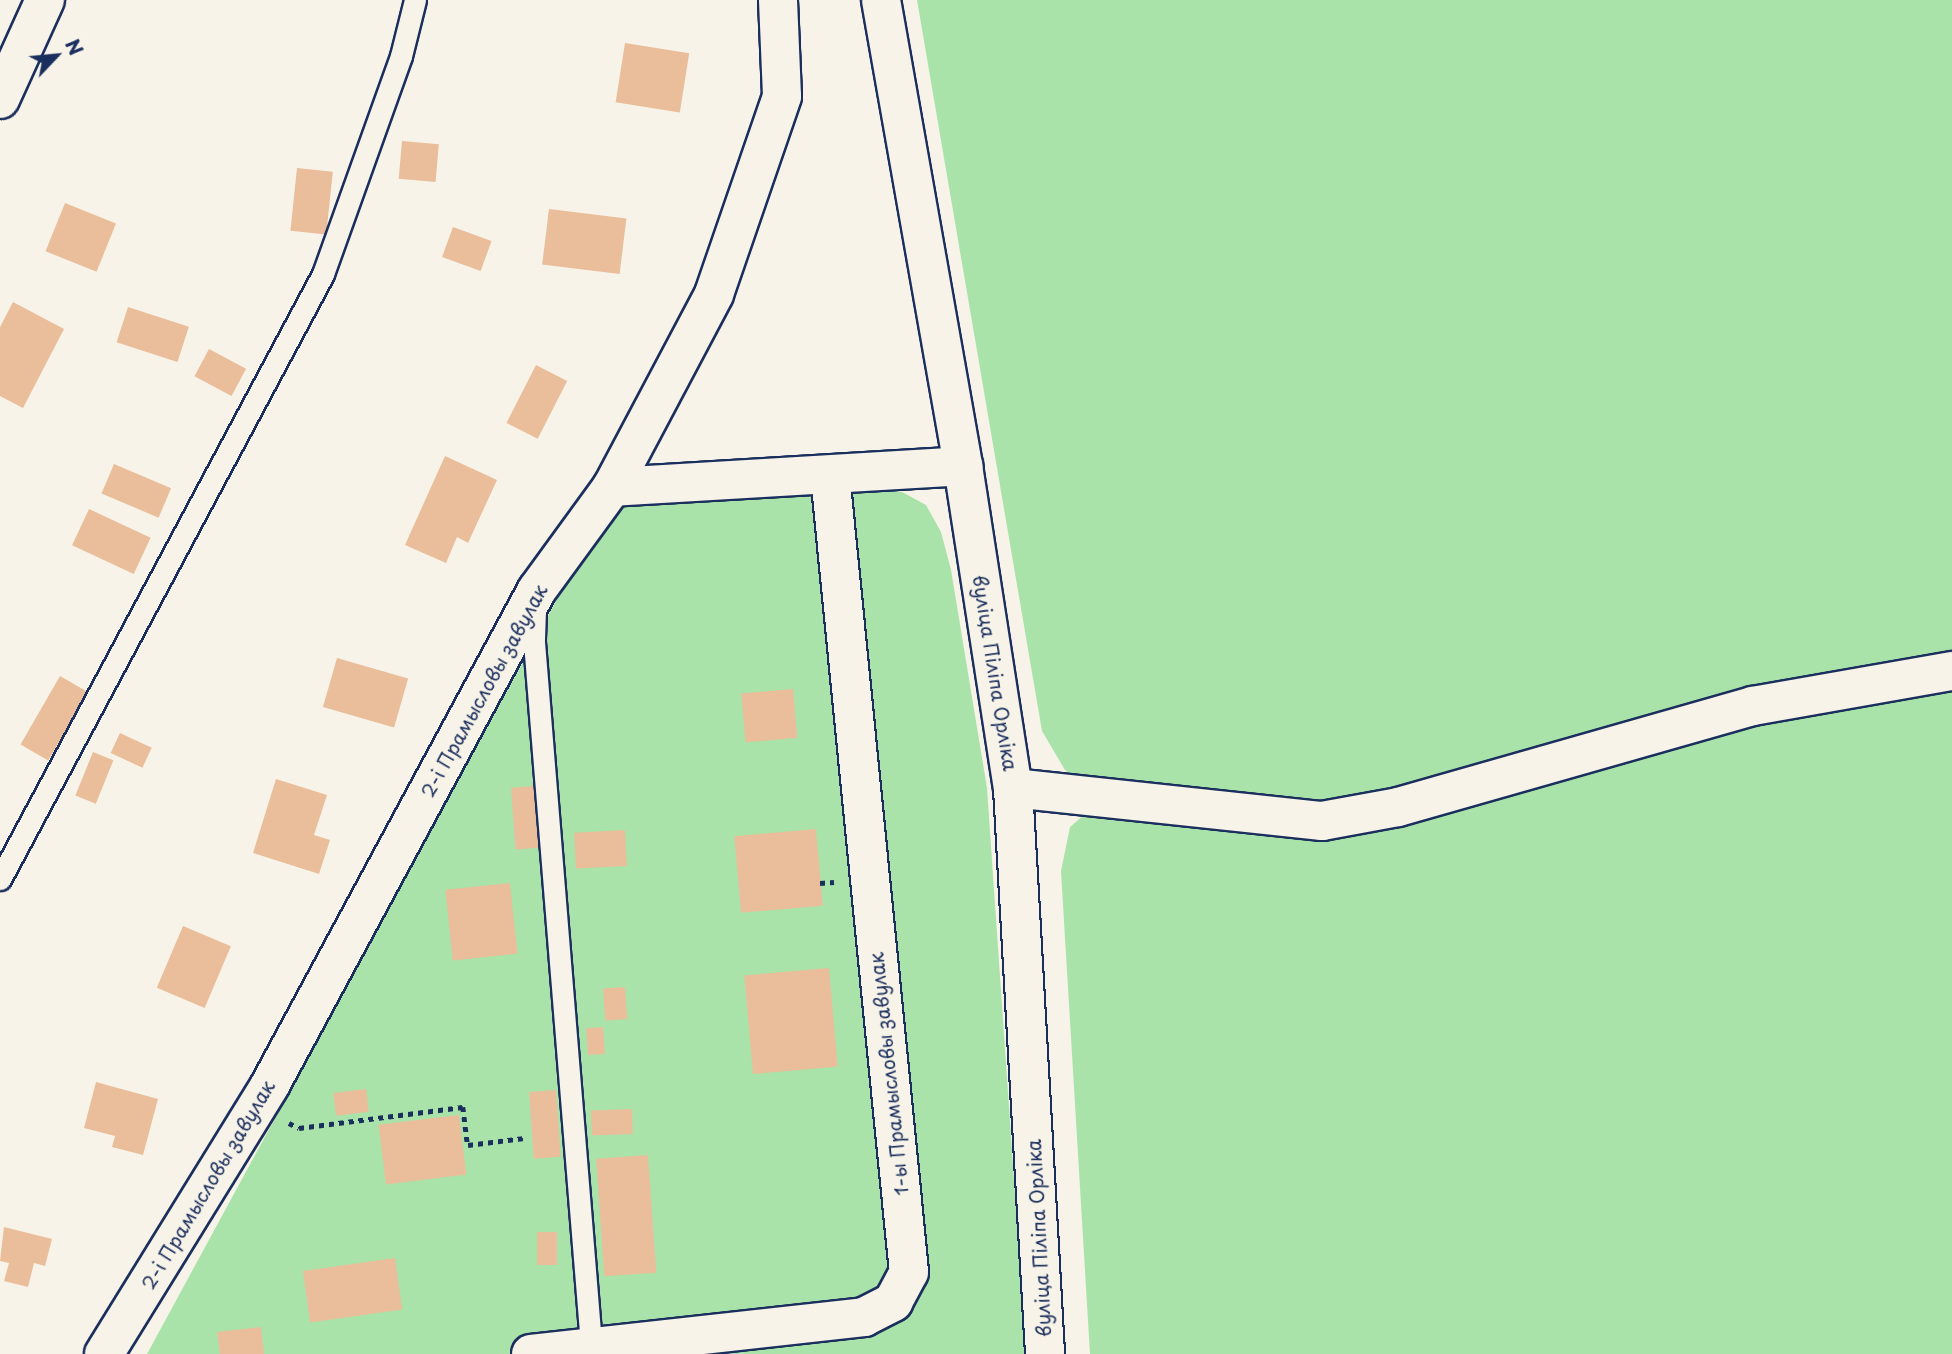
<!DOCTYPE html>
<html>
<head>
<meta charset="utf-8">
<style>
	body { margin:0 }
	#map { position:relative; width:1952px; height:1354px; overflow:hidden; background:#f7f3e8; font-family:"Playpen Sans",sans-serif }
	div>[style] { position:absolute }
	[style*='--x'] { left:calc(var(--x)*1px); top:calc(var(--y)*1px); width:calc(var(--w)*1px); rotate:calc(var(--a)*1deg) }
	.green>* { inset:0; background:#a9e3a9 }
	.building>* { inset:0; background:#eabe9a; transform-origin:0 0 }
	.path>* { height:4.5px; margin-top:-2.25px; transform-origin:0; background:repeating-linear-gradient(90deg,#1b2f5e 0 5px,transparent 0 10px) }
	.roads { filter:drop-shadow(2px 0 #1b2f5e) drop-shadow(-2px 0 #1b2f5e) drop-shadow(0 2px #1b2f5e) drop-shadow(0 -2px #1b2f5e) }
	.service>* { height:21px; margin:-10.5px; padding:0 10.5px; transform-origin:10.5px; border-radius:10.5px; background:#f7f3e8 }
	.minor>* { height:38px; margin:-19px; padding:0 19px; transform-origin:19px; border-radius:19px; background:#f7f3e8 }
	.tertiary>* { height:38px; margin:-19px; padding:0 19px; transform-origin:19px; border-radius:19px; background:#f7f3e8 }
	span { translate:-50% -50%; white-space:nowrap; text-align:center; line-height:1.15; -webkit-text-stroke:6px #f7f3e8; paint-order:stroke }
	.street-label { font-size:19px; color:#1b2f5e }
	.north { position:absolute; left:21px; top:21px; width:70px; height:70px; -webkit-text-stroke:5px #f7f3e8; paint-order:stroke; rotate:64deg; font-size:19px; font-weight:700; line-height:28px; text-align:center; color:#1b2f5e }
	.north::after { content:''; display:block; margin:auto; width:24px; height:32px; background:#1b2f5e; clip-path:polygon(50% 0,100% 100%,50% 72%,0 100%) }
</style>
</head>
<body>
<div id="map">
	<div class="green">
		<i style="clip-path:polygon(917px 0,1952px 0,1952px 1354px,1090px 1354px,1061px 871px,1070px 827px,1105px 797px,1065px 770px,1042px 731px)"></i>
		<i style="clip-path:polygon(874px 488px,902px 492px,926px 505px,941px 532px,951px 570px,987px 788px,1026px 1354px,147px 1354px,599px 522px,620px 507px,647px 501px)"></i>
	</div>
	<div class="building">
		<i style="left:625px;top:43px;width:65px;height:60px;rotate:9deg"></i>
		<i style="left:402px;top:141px;width:37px;height:38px;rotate:5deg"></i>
		<i style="left:297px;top:168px;width:36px;height:63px;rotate:6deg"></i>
		<i style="left:65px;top:203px;width:55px;height:52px;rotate:22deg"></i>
		<i style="left:549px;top:209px;width:78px;height:56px;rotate:7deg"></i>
		<i style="left:453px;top:227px;width:41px;height:32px;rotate:20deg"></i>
		<i style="clip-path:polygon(13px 302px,64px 329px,23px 408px,0 396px,0 327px)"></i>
		<i style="left:128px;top:307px;width:64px;height:37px;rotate:18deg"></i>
		<i style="left:209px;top:349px;width:42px;height:31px;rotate:28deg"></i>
		<i style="left:536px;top:365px;width:35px;height:65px;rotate:27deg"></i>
		<i style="clip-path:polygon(445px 456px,497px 480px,468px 543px,457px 537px,446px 563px,405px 545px)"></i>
		<i style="left:114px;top:464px;width:62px;height:32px;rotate:23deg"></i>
		<i style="left:89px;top:509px;width:68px;height:40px;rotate:25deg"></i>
		<i style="left:337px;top:658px;width:74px;height:51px;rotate:16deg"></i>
		<i style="left:60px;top:676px;width:32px;height:79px;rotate:30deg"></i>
		<i style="left:793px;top:689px;width:49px;height:52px;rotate:85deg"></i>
		<i style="left:120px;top:733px;width:35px;height:22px;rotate:25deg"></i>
		<i style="left:93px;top:752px;width:22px;height:47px;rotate:22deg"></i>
		<i style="clip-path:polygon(276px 779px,327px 795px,314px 835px,330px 840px,319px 874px,253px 853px)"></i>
		<i style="left:535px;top:786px;width:62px;height:24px;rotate:86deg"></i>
		<i style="left:816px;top:829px;width:77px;height:82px;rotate:85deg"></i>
		<i style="left:625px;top:830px;width:36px;height:51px;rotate:87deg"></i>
		<i style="left:510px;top:883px;width:71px;height:65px;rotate:84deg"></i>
		<i style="left:183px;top:926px;width:52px;height:67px;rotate:23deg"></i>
		<i style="left:829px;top:968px;width:99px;height:85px;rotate:85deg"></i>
		<i style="left:625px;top:987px;width:32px;height:22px;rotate:86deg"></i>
		<i style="left:603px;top:1027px;width:27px;height:17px;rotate:86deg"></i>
		<i style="clip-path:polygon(96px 1082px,158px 1099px,143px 1155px,112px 1147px,115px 1136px,84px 1128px)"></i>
		<i style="left:366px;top:1089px;width:23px;height:33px;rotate:83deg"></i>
		<i style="left:556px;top:1090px;width:67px;height:27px;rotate:86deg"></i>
		<i style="left:632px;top:1109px;width:25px;height:41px;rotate:88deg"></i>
		<i style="left:459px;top:1115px;width:60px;height:81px;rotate:83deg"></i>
		<i style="left:648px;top:1155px;width:118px;height:52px;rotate:86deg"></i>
		<i style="clip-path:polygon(4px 1227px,52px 1239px,45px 1266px,34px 1263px,28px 1287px,4px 1281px,9px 1263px,0 1261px)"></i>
		<i style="left:537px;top:1232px;width:20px;height:33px"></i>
		<i style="left:395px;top:1258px;width:52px;height:93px;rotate:82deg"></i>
		<i style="clip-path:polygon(261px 1327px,264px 1354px,220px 1354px,217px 1332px)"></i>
	</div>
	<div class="path">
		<i style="--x:820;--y:883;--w:14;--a:-4"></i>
		<i style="--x:289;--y:1123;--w:11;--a:27"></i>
		<i style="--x:299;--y:1128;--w:165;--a:-7.3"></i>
		<i style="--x:463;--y:1107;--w:38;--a:83"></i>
		<i style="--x:468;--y:1145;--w:57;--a:-7"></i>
	</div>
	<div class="roads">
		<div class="service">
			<i style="--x:535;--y:610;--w:32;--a:92"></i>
			<i style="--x:534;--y:642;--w:705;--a:85.36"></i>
			<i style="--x:0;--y:879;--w:686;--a:-61.9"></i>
			<i style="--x:323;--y:274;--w:232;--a:-70.3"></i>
			<i style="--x:401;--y:56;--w:58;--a:-76"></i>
		</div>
		<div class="minor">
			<i style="--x:0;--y:99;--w:109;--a:-65.6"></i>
			<i style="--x:612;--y:487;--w:352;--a:-3.4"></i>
			<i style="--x:1013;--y:788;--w:311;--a:6.1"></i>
			<i style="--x:1322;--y:821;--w:77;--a:-10.4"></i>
			<i style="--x:1398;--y:807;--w:369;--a:-15.9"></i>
			<i style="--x:1753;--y:706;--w:202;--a:-10"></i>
			<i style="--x:104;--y:1354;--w:316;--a:-58.3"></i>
			<i style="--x:270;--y:1085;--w:562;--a:-61.66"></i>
			<i style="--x:537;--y:590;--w:127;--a:-53.9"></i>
			<i style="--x:612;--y:487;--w:218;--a:-62.1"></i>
			<i style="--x:714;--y:294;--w:209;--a:-71"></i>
			<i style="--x:782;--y:96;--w:96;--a:-92.4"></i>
			<i style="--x:531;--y:1354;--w:335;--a:-6.3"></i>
			<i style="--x:864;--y:1317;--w:33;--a:-27"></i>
			<i style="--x:893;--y:1302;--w:34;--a:-62"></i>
			<i style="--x:909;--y:1272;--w:801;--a:-95.66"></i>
		</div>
		<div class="tertiary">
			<i style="--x:881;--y:0;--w:473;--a:80"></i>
			<i style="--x:963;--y:466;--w:326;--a:81.2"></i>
			<i style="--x:1013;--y:788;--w:567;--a:86.76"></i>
		</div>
	</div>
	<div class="street-label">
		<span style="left:995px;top:673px;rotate:81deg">вуліца Піліпа Орліка</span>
		<span style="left:484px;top:691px;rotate:-61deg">2-і Прамысловы завулак</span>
		<span style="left:889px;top:1074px;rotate:-96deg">1-ы Прамысловы завулак</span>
		<span style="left:208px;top:1185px;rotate:-59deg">2-і Прамысловы завулак</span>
		<span style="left:1039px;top:1238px;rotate:-93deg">вуліца Піліпа Орліка</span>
	</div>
	<div class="north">N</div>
</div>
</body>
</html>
